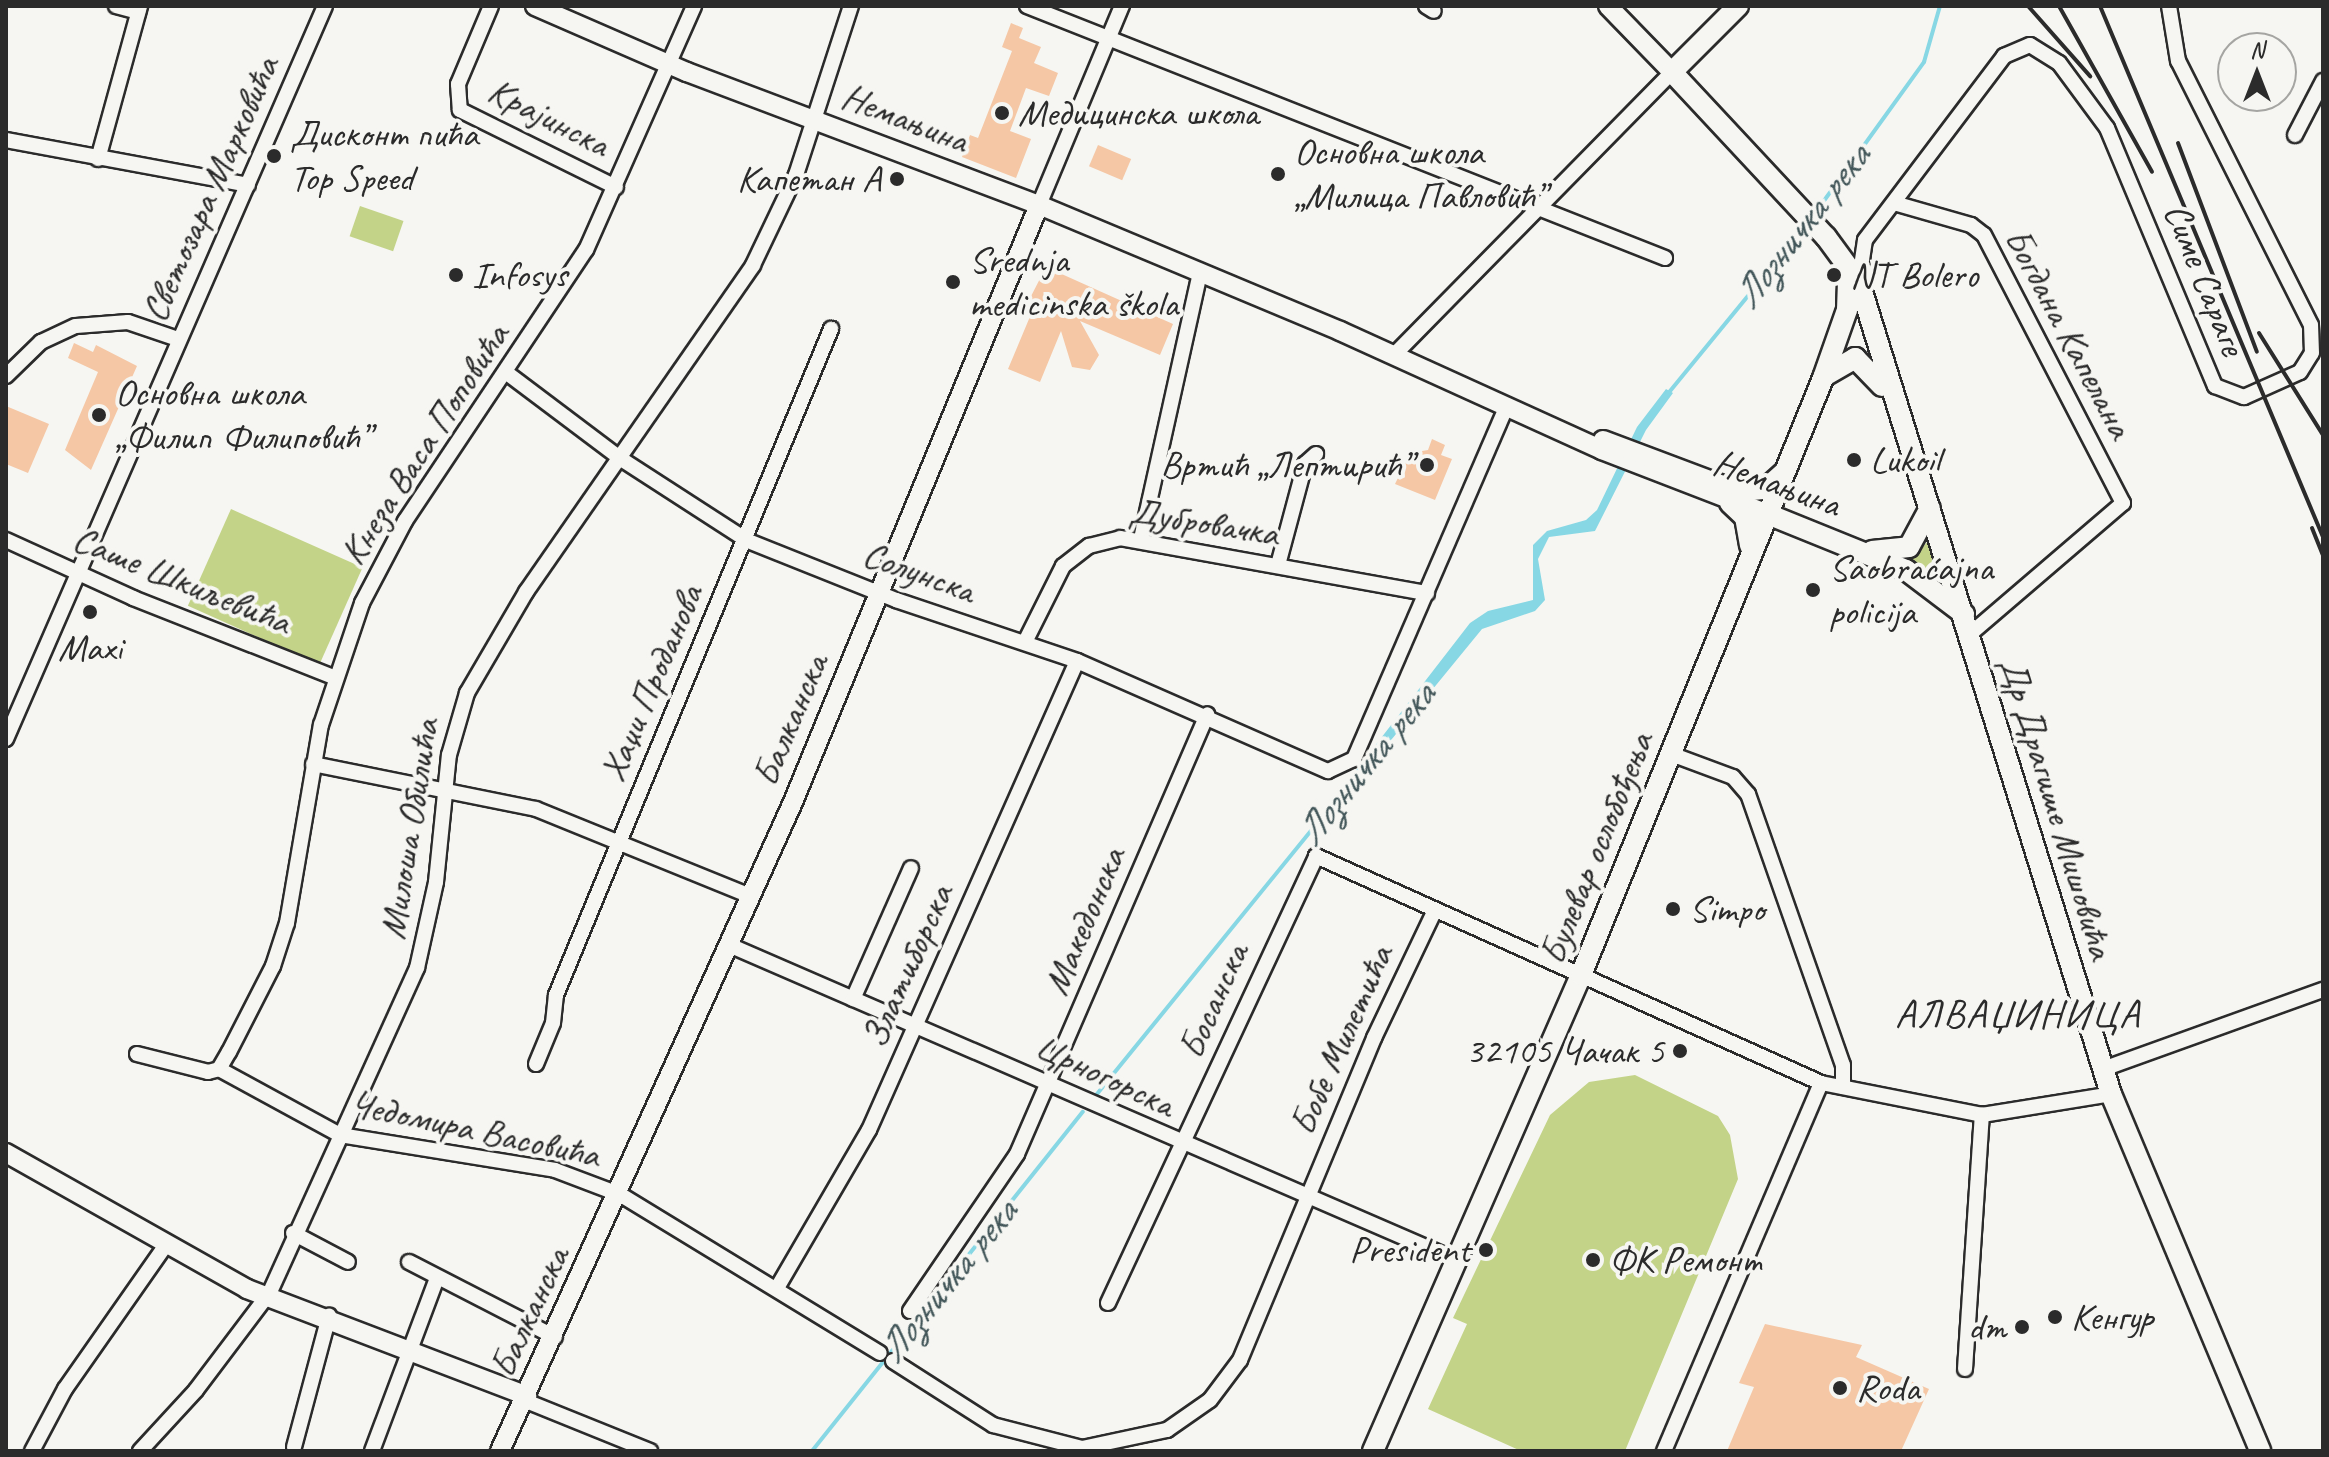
<!DOCTYPE html>
<html>
<head>
<meta charset="utf-8">
<style>
	body { margin:0 }
	#map { position:relative; width:2329px; height:1457px; overflow:hidden; background:#f6f6f2; font-family:Caveat,sans-serif }
	div>[style] { position:absolute }
	[style*='--x'] { left:calc(var(--x)*1px); top:calc(var(--y)*1px); width:calc(var(--w)*1px); rotate:calc(var(--a)*1deg) }
	.green>* { inset:0; background:#c3d388; transform-origin:0 0 }
	.water>* { inset:0; background:#87d7e4 }
	.stream>* { height:4px; margin:-2px; padding:0 2px; transform-origin:2px; border-radius:2px; background:#87d7e4 }
	.building>* { inset:0; background:#f5c7a5; transform-origin:0 0 }
	.roads { filter:drop-shadow(2px 0 #2b2b2b) drop-shadow(-2px 0 #2b2b2b) drop-shadow(0 2px #2b2b2b) drop-shadow(0 -2px #2b2b2b) }
	.minor>* { height:14px; margin:-7px; padding:0 7px; transform-origin:7px; border-radius:7px; background:#f6f6f2 }
	.tertiary>* { height:18px; margin:-9px; padding:0 9px; transform-origin:9px; border-radius:9px; background:#f6f6f2 }
	.secondary>* { height:20px; margin:-10px; padding:0 10px; transform-origin:10px; border-radius:10px; background:#f6f6f2 }
	.rail>* { height:4px; margin:-2px; padding:0 2px; transform-origin:2px; border-radius:2px; background:#2b2b2b }
	.dots>* { width:22px; height:22px; translate:-50% -50%; box-sizing:border-box; border:4px solid #f6f6f2; border-radius:50% }
	span { translate:-50% -50%; white-space:nowrap; text-align:center; line-height:1.15; -webkit-text-stroke:8px #f6f6f2; paint-order:stroke }
	.poi-label { font-size:38px; color:#2b2b2b }
	.left { translate:0 -50%; text-align:left }
	.right { translate:-100% -50%; text-align:right }
	.street-label { font-size:38px; color:#2b2b2b }
	.water-label { font-size:40px; color:#425659; font-style:italic }
	.neighbourhood-label { font-size:40px; color:#2b2b2b; letter-spacing:2px }
	.frame { position:absolute; inset:0; border:8px solid #2b2b2b; pointer-events:none }
	.north { position:absolute; left:2217px; top:32px; width:80px; height:80px; box-sizing:border-box; background:#f6f6f2; border:2px solid #a5a5a2; border-radius:50%; rotate:0deg; font-size:22px; font-weight:700; line-height:32px; text-align:center; color:#2b2b2b }
	.north::after { content:''; display:block; margin:auto; width:28px; height:36px; background:#2b2b2b; clip-path:polygon(50% 0,100% 100%,50% 72%,0 100%) }
</style>
</head>
<body>
<div id="map">
	<div class="green">
		<i style="left:360px;top:206px;width:46px;height:32px;rotate:19deg"></i>
		<i style="left:231px;top:509px;width:144px;height:106px;rotate:24deg"></i>
		<i style="clip-path:polygon(1929px 540px,1945px 588px,1900px 560px,1915px 556px)"></i>
		<i style="clip-path:polygon(1635px 1075px,1718px 1116px,1730px 1135px,1738px 1179px,1625px 1451px,1521px 1451px,1428px 1409px,1467px 1324px,1453px 1318px,1550px 1115px,1589px 1082px)"></i>
	</div>
	<div class="water">
		<i style="clip-path:polygon(1666px 389px,1673px 393px,1646px 430px,1595px 531px,1549px 537px,1538px 559px,1545px 600px,1535px 611px,1482px 629px,1360px 778px,1354px 773px,1470px 623px,1488px 611px,1533px 600px,1533px 545px,1547px 531px,1586px 520px,1597px 510px,1637px 427px)"></i>
	</div>
	<div class="stream">
		<i style="--x:1813;--y:216;--w:190;--a:-54.2"></i>
		<i style="--x:1924;--y:62;--w:58;--a:-74.1"></i>
		<i style="--x:1666;--y:396;--w:220;--a:-50.7"></i>
		<i style="--x:1097;--y:1094;--w:414;--a:-50.9"></i>
		<i style="--x:812;--y:1451;--w:434;--a:-51.4"></i>
	</div>
	<div class="building">
		<i style="clip-path:polygon(1011px 23px,1023px 28px,1019px 38px,1041px 47px,1034px 63px,1058px 73px,1049px 96px,1026px 88px,1010px 131px,1031px 139px,1016px 178px,962px 157px,970px 135px,978px 138px,1012px 51px,1002px 47px)"></i>
		<i style="left:1098px;top:145px;width:36px;height:23px;rotate:23deg"></i>
		<i style="clip-path:polygon(1046px 267px,1173px 324px,1160px 355px,1080px 321px,1099px 355px,1090px 370px,1072px 367px,1061px 331px,1040px 382px,1008px 369px,1034px 307px,1027px 304px)"></i>
		<i style="clip-path:polygon(74px 343px,93px 352px,96px 345px,137px 366px,91px 470px,65px 450px,98px 372px,68px 358px)"></i>
		<i style="clip-path:polygon(6px 406px,49px 424px,28px 473px,6px 464px)"></i>
		<i style="clip-path:polygon(1432px 439px,1445px 445px,1441px 455px,1452px 459px,1435px 500px,1395px 484px,1410px 453px,1428px 450px)"></i>
		<i style="clip-path:polygon(1765px 1324px,1862px 1345px,1856px 1357px,1929px 1389px,1901px 1451px,1727px 1451px,1754px 1387px,1739px 1383px)"></i>
	</div>
	<div class="roads">
		<div class="minor">
			<i style="--x:116;--y:6;--w:23;--a:15"></i>
			<i style="--x:491;--y:6;--w:85;--a:112.9"></i>
			<i style="--x:458;--y:84;--w:26;--a:86"></i>
			<i style="--x:460;--y:110;--w:174;--a:26.3"></i>
			<i style="--x:1027;--y:6;--w:686;--a:21.55"></i>
			<i style="--x:1426;--y:6;--w:9;--a:32"></i>
			<i style="--x:2295;--y:135;--w:61;--a:-62.6"></i>
			<i style="--x:6;--y:140;--w:246;--a:10.5"></i>
			<i style="--x:98;--y:159;--w:159;--a:-74.6"></i>
			<i style="--x:1894;--y:203;--w:80;--a:15.9"></i>
			<i style="--x:1971;--y:225;--w:16;--a:38"></i>
			<i style="--x:1984;--y:235;--w:302;--a:62.6"></i>
			<i style="--x:2123;--y:503;--w:204;--a:139.4"></i>
			<i style="--x:1039;--y:205;--w:216;--a:-67.4"></i>
			<i style="--x:1859;--y:280;--w:40;--a:-81.5"></i>
			<i style="--x:1865;--y:240;--w:231;--a:-52.9"></i>
			<i style="--x:2004;--y:56;--w:28;--a:-23"></i>
			<i style="--x:2030;--y:45;--w:34;--a:32"></i>
			<i style="--x:2059;--y:63;--w:81;--a:53.6"></i>
			<i style="--x:2107;--y:128;--w:280;--a:67.3"></i>
			<i style="--x:2215;--y:386;--w:31;--a:21"></i>
			<i style="--x:2244;--y:397;--w:61;--a:-24.1"></i>
			<i style="--x:2300;--y:372;--w:22;--a:-58"></i>
			<i style="--x:2312;--y:353;--w:28;--a:-92"></i>
			<i style="--x:2311;--y:325;--w:296;--a:-116.7"></i>
			<i style="--x:2178;--y:61;--w:56;--a:-99.3"></i>
			<i style="--x:1394;--y:355;--w:397;--a:-45.5"></i>
			<i style="--x:507;--y:373;--w:143;--a:37"></i>
			<i style="--x:621;--y:459;--w:149;--a:32.9"></i>
			<i style="--x:746;--y:540;--w:162;--a:21.8"></i>
			<i style="--x:896;--y:600;--w:191;--a:18.6"></i>
			<i style="--x:1077;--y:661;--w:274;--a:23.7"></i>
			<i style="--x:1328;--y:771;--w:29;--a:-25"></i>
			<i style="--x:1354;--y:759;--w:385;--a:-66.6"></i>
			<i style="--x:6;--y:376;--w:49;--a:-44.2"></i>
			<i style="--x:41;--y:342;--w:38;--a:-25"></i>
			<i style="--x:76;--y:326;--w:52;--a:-4.4"></i>
			<i style="--x:128;--y:322;--w:53;--a:18.8"></i>
			<i style="--x:1141;--y:539;--w:273;--a:-77.5"></i>
			<i style="--x:6;--y:540;--w:140;--a:24.5"></i>
			<i style="--x:133;--y:598;--w:216;--a:21.5"></i>
			<i style="--x:1278;--y:565;--w:105;--a:-75"></i>
			<i style="--x:1305;--y:464;--w:15;--a:-42"></i>
			<i style="--x:1025;--y:642;--w:85;--a:-63.4"></i>
			<i style="--x:1063;--y:566;--w:33;--a:-38"></i>
			<i style="--x:1089;--y:546;--w:32;--a:-14"></i>
			<i style="--x:1120;--y:538;--w:312;--a:10.2"></i>
			<i style="--x:6;--y:739;--w:799;--a:-66.48"></i>
			<i style="--x:1671;--y:754;--w:66;--a:20.4"></i>
			<i style="--x:1733;--y:777;--w:23;--a:49"></i>
			<i style="--x:1748;--y:794;--w:287;--a:70.7"></i>
			<i style="--x:1843;--y:1065;--w:22;--a:90"></i>
			<i style="--x:313;--y:764;--w:227;--a:11.4"></i>
			<i style="--x:536;--y:809;--w:231;--a:22.1"></i>
			<i style="--x:729;--y:945;--w:792;--a:23.43"></i>
			<i style="--x:853;--y:999;--w:143;--a:-66.1"></i>
			<i style="--x:137;--y:1054;--w:73;--a:14.2"></i>
			<i style="--x:208;--y:1072;--w:11;--a:-15"></i>
			<i style="--x:219;--y:1069;--w:20;--a:-60"></i>
			<i style="--x:229;--y:1052;--w:97;--a:-62.9"></i>
			<i style="--x:273;--y:966;--w:45;--a:-72"></i>
			<i style="--x:287;--y:923;--w:201;--a:-80.3"></i>
			<i style="--x:321;--y:725;--w:129;--a:-71.4"></i>
			<i style="--x:362;--y:603;--w:93;--a:-62.3"></i>
			<i style="--x:405;--y:521;--w:326;--a:-56.3"></i>
			<i style="--x:586;--y:250;--w:267;--a:-66.1"></i>
			<i style="--x:536;--y:1064;--w:44;--a:-67.5"></i>
			<i style="--x:553;--y:1023;--w:28;--a:-84"></i>
			<i style="--x:556;--y:995;--w:721;--a:-67.56"></i>
			<i style="--x:219;--y:1069;--w:138;--a:28.6"></i>
			<i style="--x:340;--y:1135;--w:218;--a:9.2"></i>
			<i style="--x:555;--y:1170;--w:71;--a:20.7"></i>
			<i style="--x:621;--y:1195;--w:303;--a:31.4"></i>
			<i style="--x:2103;--y:1069;--w:234;--a:-19.8"></i>
			<i style="--x:293;--y:1233;--w:62;--a:27.8"></i>
			<i style="--x:409;--y:1262;--w:164;--a:27.2"></i>
			<i style="--x:777;--y:1288;--w:183;--a:-59.8"></i>
			<i style="--x:869;--y:1130;--w:513;--a:-66.08"></i>
			<i style="--x:1108;--y:1303;--w:493;--a:-65"></i>
			<i style="--x:1316;--y:856;--w:554;--a:24.2"></i>
			<i style="--x:1821;--y:1083;--w:164;--a:11.2"></i>
			<i style="--x:1982;--y:1115;--w:131;--a:-9.2"></i>
			<i style="--x:910;--y:1311;--w:190;--a:-55.7"></i>
			<i style="--x:1017;--y:1154;--w:479;--a:-66.6"></i>
			<i style="--x:893;--y:1361;--w:119;--a:32.6"></i>
			<i style="--x:993;--y:1425;--w:92;--a:14.5"></i>
			<i style="--x:1082;--y:1448;--w:87;--a:-12"></i>
			<i style="--x:1167;--y:1430;--w:52;--a:-34.9"></i>
			<i style="--x:1210;--y:1400;--w:50;--a:-53.1"></i>
			<i style="--x:1240;--y:1360;--w:349;--a:-67.4"></i>
			<i style="--x:1374;--y:1038;--w:142;--a:-64.5"></i>
			<i style="--x:1965;--y:1369;--w:255;--a:-86.2"></i>
			<i style="--x:526;--y:1401;--w:134;--a:22"></i>
			<i style="--x:294;--y:1447;--w:136;--a:-75"></i>
			<i style="--x:32;--y:1451;--w:70;--a:-62"></i>
			<i style="--x:65;--y:1389;--w:174;--a:-55"></i>
			<i style="--x:140;--y:1451;--w:83;--a:-47.4"></i>
			<i style="--x:196;--y:1390;--w:123;--a:-52.9"></i>
			<i style="--x:270;--y:1292;--w:356;--a:-65.6"></i>
			<i style="--x:417;--y:968;--w:88;--a:-77.5"></i>
			<i style="--x:436;--y:882;--w:128;--a:-84.2"></i>
			<i style="--x:449;--y:755;--w:65;--a:-73.8"></i>
			<i style="--x:467;--y:693;--w:117;--a:-59.7"></i>
			<i style="--x:526;--y:592;--w:398;--a:-55.2"></i>
			<i style="--x:753;--y:265;--w:100;--a:-64.5"></i>
			<i style="--x:796;--y:175;--w:178;--a:-72"></i>
			<i style="--x:372;--y:1451;--w:182;--a:-69.4"></i>
			<i style="--x:1664;--y:1451;--w:400;--a:-66.9"></i>
		</div>
		<div class="tertiary">
			<i style="--x:535;--y:6;--w:166;--a:23.5"></i>
			<i style="--x:687;--y:72;--w:376;--a:20.7"></i>
			<i style="--x:1039;--y:205;--w:326;--a:22.7"></i>
			<i style="--x:1340;--y:331;--w:288;--a:24.4"></i>
			<i style="--x:1602;--y:450;--w:175;--a:21.1"></i>
			<i style="--x:1608;--y:6;--w:92;--a:45.9"></i>
			<i style="--x:1603;--y:440;--w:147;--a:20.6"></i>
			<i style="--x:1741;--y:492;--w:22;--a:-5"></i>
			<i style="--x:1763;--y:490;--w:27;--a:-42"></i>
			<i style="--x:6;--y:1153;--w:277;--a:29.4"></i>
			<i style="--x:247;--y:1289;--w:300;--a:20.9"></i>
			<i style="--x:500;--y:1451;--w:712;--a:-65.7"></i>
			<i style="--x:793;--y:802;--w:646;--a:-67.61"></i>
		</div>
		<div class="secondary">
			<i style="--x:1738;--y:6;--w:93;--a:135"></i>
			<i style="--x:1672;--y:72;--w:226;--a:47"></i>
			<i style="--x:1826;--y:237;--w:56;--a:53.7"></i>
			<i style="--x:1859;--y:282;--w:850;--a:72.76"></i>
			<i style="--x:2111;--y:1094;--w:387;--a:67.3"></i>
			<i style="--x:1826;--y:375;--w:34;--a:-30"></i>
			<i style="--x:1855;--y:358;--w:39;--a:46"></i>
			<i style="--x:1730;--y:503;--w:21;--a:43"></i>
			<i style="--x:1745;--y:517;--w:29;--a:80"></i>
			<i style="--x:1765;--y:513;--w:152;--a:22"></i>
			<i style="--x:1906;--y:570;--w:73;--a:37.2"></i>
			<i style="--x:1872;--y:551;--w:37;--a:-6"></i>
			<i style="--x:1909;--y:547;--w:44;--a:-61.7"></i>
			<i style="--x:1373;--y:1451;--w:519;--a:-66.4"></i>
			<i style="--x:1581;--y:975;--w:644;--a:-67.93"></i>
			<i style="--x:1823;--y:378;--w:72;--a:-70.6"></i>
			<i style="--x:1847;--y:310;--w:37;--a:-88"></i>
		</div>
	</div>
	<div class="rail">
		<i style="--x:2028;--y:6;--w:94;--a:48.5"></i>
		<i style="--x:2059;--y:6;--w:190;--a:60.7"></i>
		<i style="--x:2100;--y:6;--w:576;--a:67.22"></i>
		<i style="--x:2178;--y:143;--w:223;--a:69.3"></i>
		<i style="--x:2259;--y:333;--w:120;--a:57.9"></i>
		<i style="--x:2312;--y:528;--w:29;--a:68"></i>
	</div>
	<div class="dots">
		<i style="left:1002px;top:113px;background:#2b2b2b"></i>
		<i style="left:274px;top:156px;background:#2b2b2b"></i>
		<i style="left:1278px;top:174px;background:#2b2b2b"></i>
		<i style="left:897px;top:179px;background:#2b2b2b"></i>
		<i style="left:456px;top:275px;background:#2b2b2b"></i>
		<i style="left:1834px;top:275px;background:#2b2b2b"></i>
		<i style="left:953px;top:282px;background:#2b2b2b"></i>
		<i style="left:99px;top:415px;background:#2b2b2b"></i>
		<i style="left:1854px;top:460px;background:#2b2b2b"></i>
		<i style="left:1427px;top:465px;background:#2b2b2b"></i>
		<i style="left:1813px;top:590px;background:#2b2b2b"></i>
		<i style="left:90px;top:612px;background:#2b2b2b"></i>
		<i style="left:1673px;top:909px;background:#2b2b2b"></i>
		<i style="left:1680px;top:1051px;background:#2b2b2b"></i>
		<i style="left:1486px;top:1250px;background:#2b2b2b"></i>
		<i style="left:1593px;top:1260px;background:#2b2b2b"></i>
		<i style="left:2055px;top:1317px;background:#2b2b2b"></i>
		<i style="left:2022px;top:1327px;background:#2b2b2b"></i>
		<i style="left:1840px;top:1388px;background:#2b2b2b"></i>
	</div>
	<div class="poi-label">
		<span class="left" style="left:1018px;top:113px">Медицинска школа</span>
		<span class="left" style="left:290px;top:156px">Дисконт пића<br>Top Speed</span>
		<span class="left" style="left:1294px;top:174px">Основна школа<br>„Милица Павловић”</span>
		<span class="right" style="left:881px;top:179px">Капетан А</span>
		<span class="left" style="left:969px;top:282px">Srednja<br>medicinska škola</span>
		<span class="left" style="left:472px;top:275px">Infosys</span>
		<span class="left" style="left:1850px;top:275px">NT Bolero</span>
		<span class="left" style="left:115px;top:415px">Основна школа<br>„Филип Филиповић”</span>
		<span class="left" style="left:1870px;top:460px">Lukoil</span>
		<span class="right" style="left:1411px;top:465px">Вртић „Лептирић”</span>
		<span class="left" style="left:1829px;top:590px">Saobraćajna<br>policija</span>
		<span style="left:90px;top:648px">Maxi</span>
		<span class="left" style="left:1689px;top:909px">Simpo</span>
		<span class="right" style="left:1664px;top:1051px">32105 Чачак 5</span>
		<span class="right" style="left:1470px;top:1250px">President</span>
		<span class="left" style="left:1609px;top:1260px">ФК Ремонт</span>
		<span class="left" style="left:2071px;top:1317px">Кенгур</span>
		<span class="right" style="left:2006px;top:1327px">dm</span>
		<span class="left" style="left:1856px;top:1388px">Roda</span>
	</div>
	<div class="street-label">
		<span style="left:549px;top:117px;rotate:27deg">Крајинска</span>
		<span style="left:905px;top:118px;rotate:21deg">Немањина</span>
		<span style="left:210px;top:189px;rotate:-66deg">Светозара Марковића</span>
		<span style="left:2205px;top:279px;rotate:68deg">Симе Сараге</span>
		<span style="left:2069px;top:333px;rotate:62deg">Богдана Капелана</span>
		<span style="left:424px;top:444px;rotate:-57deg">Кнеза Васа Поповића</span>
		<span style="left:1777px;top:483px;rotate:20deg">Немањина</span>
		<span style="left:1204px;top:522px;rotate:9deg">Дубровачка</span>
		<span style="left:919px;top:572px;rotate:20deg">Солунска</span>
		<span style="left:182px;top:580px;rotate:22deg">Саше Шкиљевића</span>
		<span style="left:651px;top:683px;rotate:-67deg">Хаџи Проданова</span>
		<span style="left:790px;top:720px;rotate:-67deg">Балканска</span>
		<span style="left:2057px;top:808px;rotate:73deg">Др Драгише Мишовића</span>
		<span style="left:409px;top:829px;rotate:-81deg">Милоша Обилића</span>
		<span style="left:1596px;top:848px;rotate:-68deg">Булевар ослобођења</span>
		<span style="left:1084px;top:921px;rotate:-67deg">Македонска</span>
		<span style="left:907px;top:966px;rotate:-66deg">Златиборска</span>
		<span style="left:1213px;top:1001px;rotate:-66deg">Босанска</span>
		<span style="left:1341px;top:1040px;rotate:-66deg">Бобе Милетића</span>
		<span style="left:1105px;top:1075px;rotate:25deg">Црногорска</span>
		<span style="left:475px;top:1129px;rotate:12deg">Чедомира Васовића</span>
		<span style="left:529px;top:1312px;rotate:-65deg">Балканска</span>
	</div>
	<div class="water-label">
		<span style="left:1801px;top:226px;rotate:-52deg">Лозничка река</span>
		<span style="left:1365px;top:764px;rotate:-51deg">Лозничка река</span>
		<span style="left:947px;top:1281px;rotate:-51deg">Лозничка река</span>
	</div>
	<div class="neighbourhood-label">
		<span style="left:2018px;top:1014px">АЛВАЏИНИЦА</span>
	</div>
	<div class="frame"></div>
	<div class="north">N</div>
</div>
</body>
</html>
